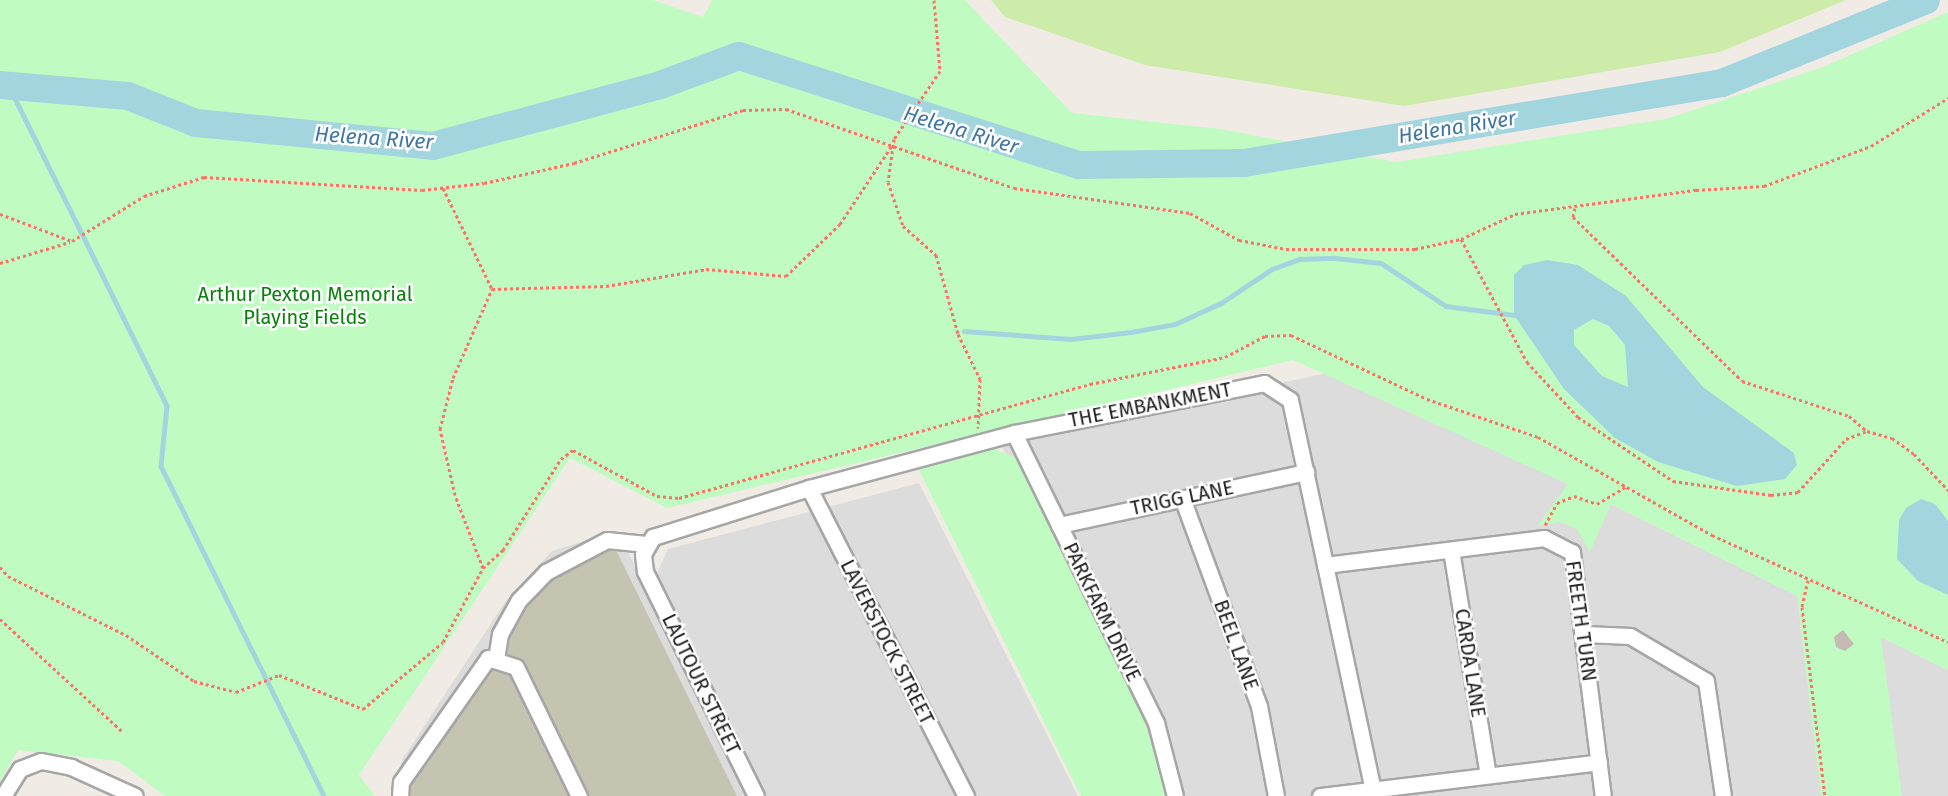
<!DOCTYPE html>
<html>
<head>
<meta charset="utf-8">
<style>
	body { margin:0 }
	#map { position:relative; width:1948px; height:796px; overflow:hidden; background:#f0ece5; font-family:"Fira Sans",sans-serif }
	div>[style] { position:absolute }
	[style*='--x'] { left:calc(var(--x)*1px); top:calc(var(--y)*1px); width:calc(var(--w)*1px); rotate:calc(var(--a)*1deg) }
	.residential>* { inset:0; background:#dddcdc }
	.construction>* { inset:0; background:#c5c4b0 }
	.grass>* { inset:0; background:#cdeca9 }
	.park>* { inset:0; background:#c0fcc2 }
	.water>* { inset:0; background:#a3d5df }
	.stream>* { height:4.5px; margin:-2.25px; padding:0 2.25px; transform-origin:2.25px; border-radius:2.25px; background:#a3d5df }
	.river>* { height:28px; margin:-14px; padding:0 14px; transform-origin:14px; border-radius:14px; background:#a3d5df }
	.building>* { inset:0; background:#c5bbb4 }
	.path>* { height:3px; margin-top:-1.5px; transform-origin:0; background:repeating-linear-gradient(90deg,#ff6f67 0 3px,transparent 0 6px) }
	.roads { filter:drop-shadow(2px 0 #a6a6a6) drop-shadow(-2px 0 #a6a6a6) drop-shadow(0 2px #a6a6a6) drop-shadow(0 -2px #a6a6a6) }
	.minor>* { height:15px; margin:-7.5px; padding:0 7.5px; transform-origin:7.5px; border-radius:7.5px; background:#fff }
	span { translate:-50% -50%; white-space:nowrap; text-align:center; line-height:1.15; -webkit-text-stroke:5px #fff; paint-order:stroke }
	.park-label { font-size:20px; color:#07830c }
	.street-label { font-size:20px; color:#1f1f1f }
	.water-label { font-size:21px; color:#4277a3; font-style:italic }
</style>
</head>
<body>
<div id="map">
	<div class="residential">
		<i style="clip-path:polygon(1327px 373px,1611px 504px,1948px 670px,1948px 796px,1162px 796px,1143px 724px,1000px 443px)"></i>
		<i style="clip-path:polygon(919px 483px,1078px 796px,394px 796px,402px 760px,505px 602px,552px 551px,616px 531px,649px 591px,668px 549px)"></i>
	</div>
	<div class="construction">
		<i style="clip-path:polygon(615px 548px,737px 796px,408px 796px,411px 777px,528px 600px,550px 576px)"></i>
	</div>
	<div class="grass">
		<i style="clip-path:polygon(991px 0,1846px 0,1720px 52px,1404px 106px,1145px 65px,1005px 17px)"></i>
	</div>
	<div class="park">
		<i style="clip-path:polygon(0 0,653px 0,703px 17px,712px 0,965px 0,1072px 113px,1220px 129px,1396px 162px,1666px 119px,1823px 67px,1948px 12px,1948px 670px,1881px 637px,1902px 796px,1821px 796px,1797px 596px,1611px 504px,1590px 552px,1577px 529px,1560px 522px,1538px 526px,1568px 484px,1293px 360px,667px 508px,570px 458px,359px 775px,375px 796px,165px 796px,118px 761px,18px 750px,0 781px)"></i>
		<i style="clip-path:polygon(990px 447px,1017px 458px,1141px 710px,1167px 796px,1081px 796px,918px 468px)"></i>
	</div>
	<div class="water">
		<i style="clip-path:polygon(evenodd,1547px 260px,1578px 265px,1626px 296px,1703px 387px,1794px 453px,1797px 465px,1785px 479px,1737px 486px,1658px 462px,1615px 438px,1564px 389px,1514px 315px,1514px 275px,1524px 265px,1547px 260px,1593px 319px,1609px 326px,1625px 345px,1628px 387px,1602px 376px,1574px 345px,1574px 330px,1593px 319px)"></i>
		<i style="clip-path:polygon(1921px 499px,1935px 504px,1948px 521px,1948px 595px,1918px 581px,1897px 559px,1899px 520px,1906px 508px)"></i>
	</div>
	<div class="stream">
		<i style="--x:8;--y:84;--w:359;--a:63.7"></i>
		<i style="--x:167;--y:406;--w:60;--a:95.7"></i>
		<i style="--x:161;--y:466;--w:368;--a:63.7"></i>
		<i style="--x:964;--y:331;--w:107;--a:4.3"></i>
		<i style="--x:1071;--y:339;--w:60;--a:-6.7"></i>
		<i style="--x:1131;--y:332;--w:45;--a:-10.3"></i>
		<i style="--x:1175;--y:324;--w:51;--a:-24.5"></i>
		<i style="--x:1221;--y:303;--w:61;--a:-33.7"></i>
		<i style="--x:1272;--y:269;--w:30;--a:-20"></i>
		<i style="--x:1300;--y:259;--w:35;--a:-2"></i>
		<i style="--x:1335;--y:258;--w:46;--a:6.2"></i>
		<i style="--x:1381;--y:263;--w:78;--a:33.5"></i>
		<i style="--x:1446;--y:306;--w:69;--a:7.5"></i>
	</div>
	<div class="river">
		<i style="--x:0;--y:85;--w:128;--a:4.9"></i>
		<i style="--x:128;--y:96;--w:73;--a:21.7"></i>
		<i style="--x:196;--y:123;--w:238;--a:5.5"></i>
		<i style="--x:433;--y:146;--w:235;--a:-15"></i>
		<i style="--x:660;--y:85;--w:84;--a:-20.2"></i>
		<i style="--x:739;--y:56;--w:357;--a:17.8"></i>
		<i style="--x:1079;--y:165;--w:165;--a:-0.7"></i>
		<i style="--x:1244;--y:163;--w:485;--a:-9.5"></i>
		<i style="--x:1722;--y:83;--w:220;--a:-22.1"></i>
	</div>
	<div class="building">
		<i style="clip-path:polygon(1843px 630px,1854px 644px,1845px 651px,1836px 647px,1834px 637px)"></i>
	</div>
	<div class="path">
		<i style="--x:934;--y:0;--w:71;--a:85.2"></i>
		<i style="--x:940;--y:71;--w:82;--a:124.1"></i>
		<i style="--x:894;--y:139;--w:43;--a:97.9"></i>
		<i style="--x:888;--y:182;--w:46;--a:71.2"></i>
		<i style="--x:903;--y:226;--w:44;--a:41.3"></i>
		<i style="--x:936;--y:255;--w:82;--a:74.4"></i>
		<i style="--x:958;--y:334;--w:50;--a:63.9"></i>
		<i style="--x:980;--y:379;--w:49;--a:92.3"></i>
		<i style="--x:443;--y:188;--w:112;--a:64.1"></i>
		<i style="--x:1575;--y:208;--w:9;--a:103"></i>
		<i style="--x:1573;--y:217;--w:235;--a:44.1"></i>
		<i style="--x:1742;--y:381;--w:113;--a:18.1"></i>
		<i style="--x:1849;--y:416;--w:23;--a:40"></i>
		<i style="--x:0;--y:214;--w:77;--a:20.6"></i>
		<i style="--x:72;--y:241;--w:85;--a:-32"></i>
		<i style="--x:144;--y:196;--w:63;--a:-17.6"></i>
		<i style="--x:204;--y:177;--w:218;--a:3.4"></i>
		<i style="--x:422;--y:190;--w:62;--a:-6.4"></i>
		<i style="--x:484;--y:183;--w:92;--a:-12.5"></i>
		<i style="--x:574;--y:163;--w:177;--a:-17.4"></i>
		<i style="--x:743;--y:110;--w:43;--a:-1.3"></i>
		<i style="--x:786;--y:109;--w:241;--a:19.1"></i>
		<i style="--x:1014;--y:188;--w:178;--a:8.1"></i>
		<i style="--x:1190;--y:213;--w:56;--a:28.9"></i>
		<i style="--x:1239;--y:240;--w:48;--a:10.8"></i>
		<i style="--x:1286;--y:249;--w:129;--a:0"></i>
		<i style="--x:1415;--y:249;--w:47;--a:-12.3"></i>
		<i style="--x:1461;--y:239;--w:60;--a:-24.8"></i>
		<i style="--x:1515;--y:214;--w:183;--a:-7.6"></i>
		<i style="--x:1696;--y:190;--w:68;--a:-3.4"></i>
		<i style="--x:1764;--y:186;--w:114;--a:-20.5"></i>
		<i style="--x:1871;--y:146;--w:91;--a:-31.9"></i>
		<i style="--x:1461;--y:239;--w:140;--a:61.8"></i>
		<i style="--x:1527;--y:362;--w:75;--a:47.2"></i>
		<i style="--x:1578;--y:417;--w:115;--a:34"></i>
		<i style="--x:1673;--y:481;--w:99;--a:8.1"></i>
		<i style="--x:1771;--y:495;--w:27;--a:-6"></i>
		<i style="--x:1798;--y:492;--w:72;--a:-47.8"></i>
		<i style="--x:1846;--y:439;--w:22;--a:-21"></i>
		<i style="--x:1867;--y:431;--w:26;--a:16"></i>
		<i style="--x:1892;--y:438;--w:27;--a:36"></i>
		<i style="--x:1914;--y:454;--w:50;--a:46.6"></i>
		<i style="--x:0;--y:263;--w:73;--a:-16.7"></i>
		<i style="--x:1545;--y:525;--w:25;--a:-61"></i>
		<i style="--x:1557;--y:503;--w:18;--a:-22"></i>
		<i style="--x:1574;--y:496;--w:24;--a:19"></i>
		<i style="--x:1597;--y:504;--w:35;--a:-31"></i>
		<i style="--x:0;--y:567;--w:12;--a:48"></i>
		<i style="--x:8;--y:576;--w:132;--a:26.6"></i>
		<i style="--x:126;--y:635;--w:82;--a:34.1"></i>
		<i style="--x:194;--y:681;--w:43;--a:14.7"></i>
		<i style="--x:236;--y:692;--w:46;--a:-21.6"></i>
		<i style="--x:279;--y:675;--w:91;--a:22"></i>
		<i style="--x:363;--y:709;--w:104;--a:-39.9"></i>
		<i style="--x:443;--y:642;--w:84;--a:-61.6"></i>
		<i style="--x:483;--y:568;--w:78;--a:-111"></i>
		<i style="--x:455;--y:495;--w:68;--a:-102.8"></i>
		<i style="--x:440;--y:429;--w:53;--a:-75.7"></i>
		<i style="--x:453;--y:378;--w:97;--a:-66.3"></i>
		<i style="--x:492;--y:289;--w:114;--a:-1.5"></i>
		<i style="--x:606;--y:286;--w:101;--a:-9.6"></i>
		<i style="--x:706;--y:269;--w:80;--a:5"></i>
		<i style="--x:786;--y:276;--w:75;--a:-43.9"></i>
		<i style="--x:840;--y:224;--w:96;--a:-56.5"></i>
		<i style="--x:483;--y:568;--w:27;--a:-42"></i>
		<i style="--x:503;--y:550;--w:108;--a:-57.5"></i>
		<i style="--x:561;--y:459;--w:15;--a:-37"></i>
		<i style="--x:573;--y:450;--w:96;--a:28.7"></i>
		<i style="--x:657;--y:496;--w:22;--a:5"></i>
		<i style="--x:679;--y:498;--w:427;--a:-15.5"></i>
		<i style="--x:1090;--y:384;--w:138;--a:-11.3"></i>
		<i style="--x:1225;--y:357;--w:45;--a:-27.7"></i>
		<i style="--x:1265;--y:336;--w:26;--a:-2"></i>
		<i style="--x:1291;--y:335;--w:150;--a:25.2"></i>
		<i style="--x:1427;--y:399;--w:117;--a:18.9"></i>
		<i style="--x:1538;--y:437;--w:200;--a:29.4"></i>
		<i style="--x:1712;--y:535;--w:259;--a:24.4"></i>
		<i style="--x:1808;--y:580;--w:28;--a:103"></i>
		<i style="--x:1802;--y:607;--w:190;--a:83.1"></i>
		<i style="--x:0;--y:619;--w:167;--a:42.6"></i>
	</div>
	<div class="roads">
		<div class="minor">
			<i style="--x:1014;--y:433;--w:323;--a:63.9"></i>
			<i style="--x:1156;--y:723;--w:75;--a:75.4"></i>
			<i style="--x:809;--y:488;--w:346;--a:63"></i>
			<i style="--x:1182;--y:498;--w:222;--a:69.7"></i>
			<i style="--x:1259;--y:706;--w:92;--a:79.3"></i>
			<i style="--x:1059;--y:525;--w:253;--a:-12.1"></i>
			<i style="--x:1451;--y:550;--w:228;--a:80.7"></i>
			<i style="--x:1325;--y:565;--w:221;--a:-7"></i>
			<i style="--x:1544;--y:538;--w:31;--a:27"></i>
			<i style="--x:1572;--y:552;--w:246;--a:82.8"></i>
			<i style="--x:1585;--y:634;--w:45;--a:2.5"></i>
			<i style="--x:1630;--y:636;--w:88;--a:30.6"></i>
			<i style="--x:1706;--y:681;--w:116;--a:81.6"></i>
			<i style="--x:496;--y:659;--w:25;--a:-81"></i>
			<i style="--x:500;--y:634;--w:39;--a:-61"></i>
			<i style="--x:519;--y:600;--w:39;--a:-46"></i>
			<i style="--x:546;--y:572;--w:69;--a:-27.7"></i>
			<i style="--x:607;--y:540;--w:39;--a:6"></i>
			<i style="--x:3;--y:796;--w:32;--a:-58"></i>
			<i style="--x:20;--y:769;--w:22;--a:-21"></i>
			<i style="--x:41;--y:761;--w:31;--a:11"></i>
			<i style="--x:71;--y:767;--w:70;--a:24.4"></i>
			<i style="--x:400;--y:796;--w:14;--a:-86"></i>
			<i style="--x:401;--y:782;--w:151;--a:-54.9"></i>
			<i style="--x:488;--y:658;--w:29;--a:18"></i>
			<i style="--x:516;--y:667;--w:144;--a:64"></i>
			<i style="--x:756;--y:796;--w:251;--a:-116.3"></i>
			<i style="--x:645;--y:571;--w:17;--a:-97"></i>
			<i style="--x:643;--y:554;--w:20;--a:-60"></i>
			<i style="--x:653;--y:537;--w:164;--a:-17.4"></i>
			<i style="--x:809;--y:488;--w:212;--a:-15"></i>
			<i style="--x:1014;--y:433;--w:255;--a:-11.3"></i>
			<i style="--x:1264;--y:383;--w:31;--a:33"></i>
			<i style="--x:1290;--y:400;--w:405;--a:78"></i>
			<i style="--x:1320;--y:796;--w:281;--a:-6.9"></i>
		</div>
	</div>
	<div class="park-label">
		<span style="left:305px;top:306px">Arthur Pexton Memorial<br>Playing Fields</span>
	</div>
	<div class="street-label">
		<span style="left:1150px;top:405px;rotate:-11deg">THE EMBANKMENT</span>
		<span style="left:1182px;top:498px;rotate:-12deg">TRIGG LANE</span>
		<span style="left:1102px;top:612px;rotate:64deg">PARKFARM DRIVE</span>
		<span style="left:1581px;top:621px;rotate:82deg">FREETH TURN</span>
		<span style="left:887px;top:642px;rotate:63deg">LAVERSTOCK STREET</span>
		<span style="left:1236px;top:645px;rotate:70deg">BEEL LANE</span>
		<span style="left:1470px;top:663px;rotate:81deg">CARDA LANE</span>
		<span style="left:701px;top:684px;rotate:64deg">LAUTOUR STREET</span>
	</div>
	<div class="water-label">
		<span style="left:1457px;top:127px;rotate:-9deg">Helena River</span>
		<span style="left:961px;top:130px;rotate:17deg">Helena River</span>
		<span style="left:374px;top:138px;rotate:4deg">Helena River</span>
	</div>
</div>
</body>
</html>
